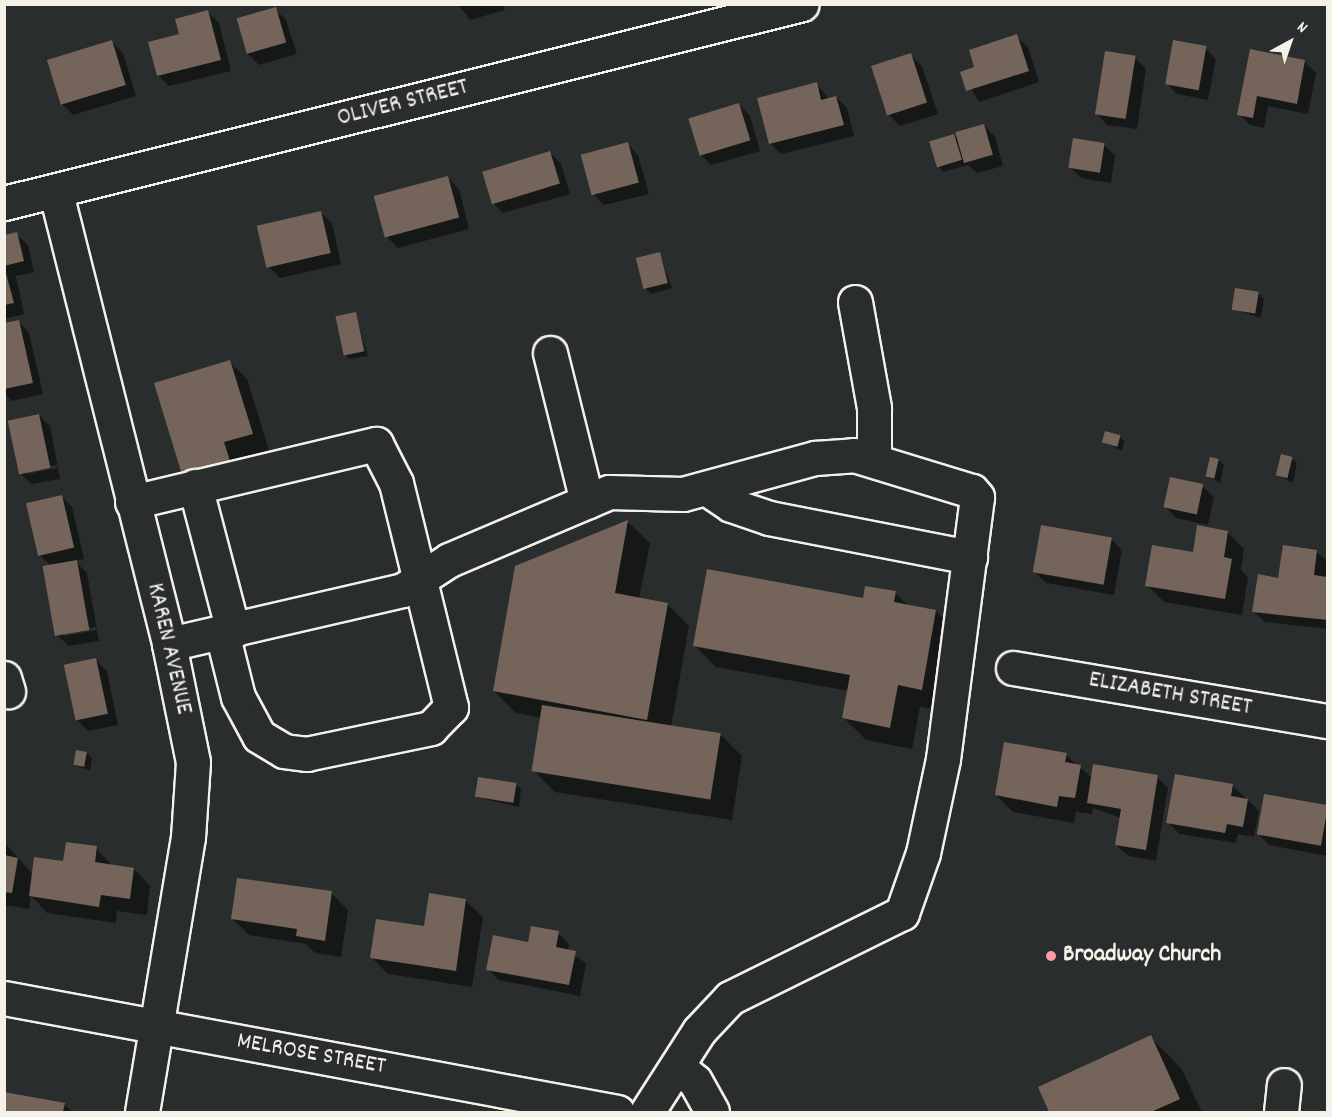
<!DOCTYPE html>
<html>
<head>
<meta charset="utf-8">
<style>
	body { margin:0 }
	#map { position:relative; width:1332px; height:1117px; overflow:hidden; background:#2a2d2e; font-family:Dekko,sans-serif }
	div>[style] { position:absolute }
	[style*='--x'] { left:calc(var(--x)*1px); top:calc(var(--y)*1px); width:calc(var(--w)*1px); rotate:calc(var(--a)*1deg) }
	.shadow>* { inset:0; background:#0007 }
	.building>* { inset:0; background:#74645a; transform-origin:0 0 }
	.roads { filter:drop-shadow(2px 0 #f4f1e8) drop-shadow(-2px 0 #f4f1e8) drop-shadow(0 2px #f4f1e8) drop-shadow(0 -2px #f4f1e8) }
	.minor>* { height:33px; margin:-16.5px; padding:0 16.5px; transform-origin:16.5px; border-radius:16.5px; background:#2a2d2e }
	.dots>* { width:16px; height:16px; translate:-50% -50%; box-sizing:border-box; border:3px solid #2a2d2e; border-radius:50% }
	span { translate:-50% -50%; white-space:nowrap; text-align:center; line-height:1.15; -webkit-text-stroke:4.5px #2a2d2e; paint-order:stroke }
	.street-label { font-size:24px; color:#f4f1e8 }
	.poi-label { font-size:24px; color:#f4f1e8; font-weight:700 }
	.left { translate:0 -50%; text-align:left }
	.frame { position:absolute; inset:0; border:6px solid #f4f1e8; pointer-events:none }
	.north { position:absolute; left:1260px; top:12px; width:60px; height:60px; -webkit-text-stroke:4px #2a2d2e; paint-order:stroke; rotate:40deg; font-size:16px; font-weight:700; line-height:24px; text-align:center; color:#f4f1e8 }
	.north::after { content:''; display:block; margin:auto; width:21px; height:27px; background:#f4f1e8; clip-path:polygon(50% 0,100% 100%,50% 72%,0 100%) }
</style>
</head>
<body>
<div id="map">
	<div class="shadow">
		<i style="clip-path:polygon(458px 4px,503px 4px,505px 10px,470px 20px)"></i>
		<i style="clip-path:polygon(275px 9px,286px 20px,297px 54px,259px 65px,248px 54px,238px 19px)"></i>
		<i style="clip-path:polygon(208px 12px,219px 23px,231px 71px,169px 86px,158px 75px,181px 35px)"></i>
		<i style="clip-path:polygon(1016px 36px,1028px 47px,1039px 82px,979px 102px,962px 73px,976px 68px)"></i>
		<i style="clip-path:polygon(112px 42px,123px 53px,136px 96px,73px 115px,62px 104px)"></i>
		<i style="clip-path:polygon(1205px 48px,1216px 59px,1208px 100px,1177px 94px,1166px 83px)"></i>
		<i style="clip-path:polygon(1251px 51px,1304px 61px,1316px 73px,1308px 114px,1268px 106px,1264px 128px,1250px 125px,1239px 114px)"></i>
		<i style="clip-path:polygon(910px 55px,922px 66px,938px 114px,900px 126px,889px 115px)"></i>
		<i style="clip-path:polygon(1135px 58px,1146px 69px,1137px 129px,1107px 125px,1096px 113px)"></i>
		<i style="clip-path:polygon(817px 84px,829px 99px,836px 97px,847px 108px,854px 136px,781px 154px,770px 143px)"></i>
		<i style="clip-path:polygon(739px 104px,750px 116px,760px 151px,711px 165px,700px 154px)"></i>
		<i style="clip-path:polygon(984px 125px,995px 137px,1003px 166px,977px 173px,968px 165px,943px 172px,938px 166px,954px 135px,960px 141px)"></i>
		<i style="clip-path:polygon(627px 143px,638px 155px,649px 194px,604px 205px,593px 194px)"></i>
		<i style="clip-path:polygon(1104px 145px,1115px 156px,1111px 183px,1081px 178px,1070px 167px)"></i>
		<i style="clip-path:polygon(550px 153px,561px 164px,570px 194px,503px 213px,492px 202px)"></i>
		<i style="clip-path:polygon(448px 178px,459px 189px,469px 229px,398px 248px,386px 236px)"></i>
		<i style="clip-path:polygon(320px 212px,332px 223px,341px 264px,280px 278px,269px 267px)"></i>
		<i style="clip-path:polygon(16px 234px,28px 245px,34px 272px,16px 276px,24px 314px,4px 319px,4px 237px)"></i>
		<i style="clip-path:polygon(659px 254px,672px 288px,651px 294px,645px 288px)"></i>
		<i style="clip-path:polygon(1258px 293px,1264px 299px,1261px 318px,1234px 309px)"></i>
		<i style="clip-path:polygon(355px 314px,368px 356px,349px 359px,344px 354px)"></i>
		<i style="clip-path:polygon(18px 321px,29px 333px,43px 394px,12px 401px,4px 393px,4px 325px)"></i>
		<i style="clip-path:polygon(230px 362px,247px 379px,269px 450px,240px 459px,247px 481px,201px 494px)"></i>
		<i style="clip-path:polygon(evenodd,39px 415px,50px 426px,60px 479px,31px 484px,20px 473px,39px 415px,57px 465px,57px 468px,27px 474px,27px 471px,57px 465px)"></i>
		<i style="clip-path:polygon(1119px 436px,1124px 441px,1122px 451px,1104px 442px)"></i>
		<i style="clip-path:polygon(1292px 458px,1297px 463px,1293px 483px,1277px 475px)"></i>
		<i style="clip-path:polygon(1219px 460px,1224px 465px,1220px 483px,1209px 477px)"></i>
		<i style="clip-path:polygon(1202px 486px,1214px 497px,1208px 525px,1176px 518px,1165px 506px)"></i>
		<i style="clip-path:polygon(evenodd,61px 496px,72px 507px,84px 559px,75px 561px,87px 573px,99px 641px,69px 646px,57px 635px,51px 566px,40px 555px,61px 496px,96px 627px,97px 630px,64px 636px,64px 633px,96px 627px)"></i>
		<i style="clip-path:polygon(628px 522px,650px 543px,639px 599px,667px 604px,689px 626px,671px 727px,720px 734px,742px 756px,732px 820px,555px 792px,533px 770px,542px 718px,516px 713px,494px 691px,516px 567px)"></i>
		<i style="clip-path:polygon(1227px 532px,1244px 549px,1241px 570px,1248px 577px,1242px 615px,1164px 602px,1147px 585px)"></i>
		<i style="clip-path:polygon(1111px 539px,1122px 550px,1114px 595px,1046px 583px,1034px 571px)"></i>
		<i style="clip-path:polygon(1317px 552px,1328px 562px,1328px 629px,1265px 622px,1253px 611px,1279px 579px)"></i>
		<i style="clip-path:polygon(895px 593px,909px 606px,936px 611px,958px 633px,944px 711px,920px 707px,912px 749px,866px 740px,844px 718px,849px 691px,716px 667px,694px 645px)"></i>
		<i style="clip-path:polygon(96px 660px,107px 671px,118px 725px,88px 731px,77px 720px)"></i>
		<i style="clip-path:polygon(87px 753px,92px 758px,90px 771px,75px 765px)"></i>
		<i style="clip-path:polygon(1066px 755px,1092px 778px,1157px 777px,1168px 788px,1156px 861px,1128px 856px,1116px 845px,1121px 818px,1093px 808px,1092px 814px,1076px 812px,1074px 823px,1013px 812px,996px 795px)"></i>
		<i style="clip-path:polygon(516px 784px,521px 789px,519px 807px,476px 797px)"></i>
		<i style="clip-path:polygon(1233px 786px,1259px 811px,1254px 837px,1238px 834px,1236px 843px,1179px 834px,1168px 822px)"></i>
		<i style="clip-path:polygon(1328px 807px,1328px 856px,1269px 845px,1258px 834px)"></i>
		<i style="clip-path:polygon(4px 842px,33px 875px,96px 848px,112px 866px,134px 869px,150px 886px,147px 915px,117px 911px,116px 923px,47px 913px,31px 896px,29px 909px,4px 905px)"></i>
		<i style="clip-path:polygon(331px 893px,348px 910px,341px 957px,315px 953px,306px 944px,249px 935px,232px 918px)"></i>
		<i style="clip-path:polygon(466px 901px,483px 917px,472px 987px,388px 974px,371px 957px)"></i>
		<i style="clip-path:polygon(558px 933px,569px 944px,568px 951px,586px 963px,580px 996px,499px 980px,488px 969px)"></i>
		<i style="clip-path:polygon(1150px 1037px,1181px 1068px,1202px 1112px,1051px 1112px,1040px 1088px)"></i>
		<i style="clip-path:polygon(4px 1093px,64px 1104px,73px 1112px,4px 1112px)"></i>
	</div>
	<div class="building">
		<i style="left:276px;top:7px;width:37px;height:41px;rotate:74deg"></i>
		<i style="clip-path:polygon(208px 10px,221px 60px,157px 76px,148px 42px,179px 34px,175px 19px)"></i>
		<i style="clip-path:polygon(1017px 34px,1029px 71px,966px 91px,960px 72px,974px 67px,969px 50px)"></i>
		<i style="left:112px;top:40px;width:47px;height:68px;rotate:73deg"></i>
		<i style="left:1173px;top:40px;width:34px;height:45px;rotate:10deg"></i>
		<i style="clip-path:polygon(1250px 49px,1305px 60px,1297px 104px,1257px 96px,1253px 118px,1237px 115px)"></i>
		<i style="left:1105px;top:51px;width:31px;height:64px;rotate:9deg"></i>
		<i style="left:911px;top:53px;width:52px;height:42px;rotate:72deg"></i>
		<i style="clip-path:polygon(817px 82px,821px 100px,836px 96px,844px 125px,769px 144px,757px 98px)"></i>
		<i style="left:739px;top:103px;width:39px;height:53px;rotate:73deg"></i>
		<i style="left:984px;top:124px;width:32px;height:30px;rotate:74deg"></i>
		<i style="left:954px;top:134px;width:27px;height:26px;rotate:73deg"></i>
		<i style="left:1073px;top:138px;width:32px;height:30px;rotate:9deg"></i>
		<i style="left:628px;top:142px;width:42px;height:49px;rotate:75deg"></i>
		<i style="left:550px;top:151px;width:34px;height:71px;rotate:73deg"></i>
		<i style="left:448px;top:176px;width:43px;height:77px;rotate:75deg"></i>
		<i style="left:321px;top:211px;width:43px;height:66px;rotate:77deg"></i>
		<i style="clip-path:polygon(17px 232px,24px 261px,4px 266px,4px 235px)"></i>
		<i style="left:660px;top:252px;width:32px;height:25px;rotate:76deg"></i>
		<i style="clip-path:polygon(4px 266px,14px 303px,4px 305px)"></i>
		<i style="left:1235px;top:288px;width:24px;height:22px;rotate:9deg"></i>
		<i style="left:356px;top:312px;width:40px;height:21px;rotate:78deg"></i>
		<i style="clip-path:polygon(19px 320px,33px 383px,4px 389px,4px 323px)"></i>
		<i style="clip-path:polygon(230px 360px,253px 434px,224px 442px,231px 464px,183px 478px,154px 383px)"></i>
		<i style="left:39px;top:414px;width:55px;height:32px;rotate:78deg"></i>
		<i style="left:1105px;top:431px;width:16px;height:12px;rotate:15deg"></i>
		<i style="left:1281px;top:454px;width:12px;height:22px;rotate:14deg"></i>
		<i style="left:1210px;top:457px;width:9px;height:20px;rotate:13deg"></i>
		<i style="left:1170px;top:477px;width:34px;height:31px;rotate:12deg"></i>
		<i style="left:62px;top:495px;width:54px;height:37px;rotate:77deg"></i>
		<i style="clip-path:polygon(628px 520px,615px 593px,668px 603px,647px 720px,493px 691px,515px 566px)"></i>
		<i style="left:1041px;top:525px;width:72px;height:48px;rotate:10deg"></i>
		<i style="clip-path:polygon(1197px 525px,1228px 531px,1224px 557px,1232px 559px,1225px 599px,1145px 586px,1152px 545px,1193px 552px)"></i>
		<i style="clip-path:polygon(1283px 545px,1317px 550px,1314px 575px,1327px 577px,1328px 620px,1252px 612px,1258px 574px,1278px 578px)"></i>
		<i style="left:77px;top:560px;width:71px;height:35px;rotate:80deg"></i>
		<i style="clip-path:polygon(707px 569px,863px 598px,865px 586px,896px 591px,894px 602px,936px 610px,922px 690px,898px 685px,890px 728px,842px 718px,850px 675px,693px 646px)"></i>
		<i style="left:96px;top:658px;width:57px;height:33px;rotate:78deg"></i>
		<i style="left:542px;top:705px;width:181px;height:67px;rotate:9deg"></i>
		<i style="clip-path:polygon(1004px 742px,1067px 753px,1065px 762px,1081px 765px,1075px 798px,1059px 796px,1057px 807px,995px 795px)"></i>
		<i style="left:76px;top:750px;width:11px;height:15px;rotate:10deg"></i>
		<i style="clip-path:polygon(1093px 764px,1158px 775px,1146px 850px,1115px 845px,1121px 809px,1087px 803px)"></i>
		<i style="clip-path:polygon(1175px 774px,1233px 784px,1231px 796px,1248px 799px,1243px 827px,1227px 824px,1225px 833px,1166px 823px)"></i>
		<i style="left:478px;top:777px;width:39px;height:20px;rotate:9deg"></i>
		<i style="left:1264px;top:794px;width:65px;height:41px;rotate:10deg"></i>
		<i style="clip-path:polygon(66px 842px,97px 846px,95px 862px,134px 868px,130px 899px,101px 895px,99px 907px,29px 896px,34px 857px,63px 861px)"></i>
		<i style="clip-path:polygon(4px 855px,18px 858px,12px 893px,4px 892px)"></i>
		<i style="clip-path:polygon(237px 878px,332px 891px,325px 941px,296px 936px,297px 929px,231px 919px)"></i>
		<i style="clip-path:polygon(429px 893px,466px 899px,456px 971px,370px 958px,376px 919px,424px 926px)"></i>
		<i style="clip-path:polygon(531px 926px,559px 931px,556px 947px,576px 951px,569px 985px,486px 970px,493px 935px,528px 942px)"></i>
		<i style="clip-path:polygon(1151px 1035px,1180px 1099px,1151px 1112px,1049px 1112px,1038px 1087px)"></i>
		<i style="clip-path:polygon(4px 1092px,65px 1103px,63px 1112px,4px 1112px)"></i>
	</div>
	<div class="roads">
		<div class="minor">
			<i style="--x:56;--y:193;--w:465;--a:75.9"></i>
			<i style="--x:169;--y:644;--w:120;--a:78.5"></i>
			<i style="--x:193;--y:762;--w:75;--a:93.8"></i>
			<i style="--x:188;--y:837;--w:279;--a:99.5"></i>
			<i style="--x:4;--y:203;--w:822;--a:-14"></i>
			<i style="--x:855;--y:302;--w:108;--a:79.8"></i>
			<i style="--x:874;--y:408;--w:50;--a:90"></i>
			<i style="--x:550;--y:353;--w:153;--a:76"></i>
			<i style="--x:195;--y:486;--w:150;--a:75.3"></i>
			<i style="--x:706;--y:488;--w:30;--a:34"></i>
			<i style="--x:731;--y:505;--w:40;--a:18.9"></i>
			<i style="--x:769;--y:518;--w:205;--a:11"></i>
			<i style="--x:132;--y:502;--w:251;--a:-13.4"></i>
			<i style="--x:376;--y:444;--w:44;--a:62.9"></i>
			<i style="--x:396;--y:483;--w:231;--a:76.2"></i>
			<i style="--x:451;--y:707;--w:29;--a:134"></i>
			<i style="--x:431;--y:728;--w:127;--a:168.2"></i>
			<i style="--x:307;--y:754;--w:23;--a:-173"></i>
			<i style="--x:284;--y:751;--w:29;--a:-149"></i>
			<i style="--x:259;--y:736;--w:44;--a:-118.3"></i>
			<i style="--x:238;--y:697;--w:66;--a:-104"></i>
			<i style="--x:169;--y:644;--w:240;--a:-13"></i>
			<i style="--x:403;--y:590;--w:55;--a:-33.1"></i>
			<i style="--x:449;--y:560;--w:174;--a:-23"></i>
			<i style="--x:609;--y:492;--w:74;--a:1.5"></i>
			<i style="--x:683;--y:494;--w:137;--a:-15.3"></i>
			<i style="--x:815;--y:458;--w:39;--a:-4"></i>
			<i style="--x:854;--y:455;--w:123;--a:17"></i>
			<i style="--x:972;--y:491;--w:8;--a:50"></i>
			<i style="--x:977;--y:497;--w:264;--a:97.4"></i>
			<i style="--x:943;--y:759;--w:96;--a:102"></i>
			<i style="--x:923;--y:853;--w:64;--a:109.3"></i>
			<i style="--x:902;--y:913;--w:192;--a:153.7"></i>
			<i style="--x:730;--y:998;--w:45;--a:133.2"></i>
			<i style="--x:699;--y:1031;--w:96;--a:122.7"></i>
			<i style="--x:1013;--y:668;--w:319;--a:9.6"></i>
			<i style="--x:4;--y:678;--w:14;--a:73"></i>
			<i style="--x:4;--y:998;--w:624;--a:10.53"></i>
			<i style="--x:677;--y:1066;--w:23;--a:40"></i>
			<i style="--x:695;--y:1081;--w:35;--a:61"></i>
			<i style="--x:1281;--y:1112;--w:27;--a:-84"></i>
		</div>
	</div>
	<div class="dots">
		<i style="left:1051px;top:956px;background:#ff9aa2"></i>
	</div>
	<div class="street-label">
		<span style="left:403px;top:104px;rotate:-14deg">OLIVER STREET</span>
		<span style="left:168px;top:649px;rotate:77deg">KAREN AVENUE</span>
		<span style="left:1170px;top:695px;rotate:10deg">ELIZABETH STREET</span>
		<span style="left:311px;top:1055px;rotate:10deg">MELROSE STREET</span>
	</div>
	<div class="poi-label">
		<span class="left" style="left:1063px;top:956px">Broadway Church</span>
	</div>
	<div class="frame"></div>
	<div class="north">N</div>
</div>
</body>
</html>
